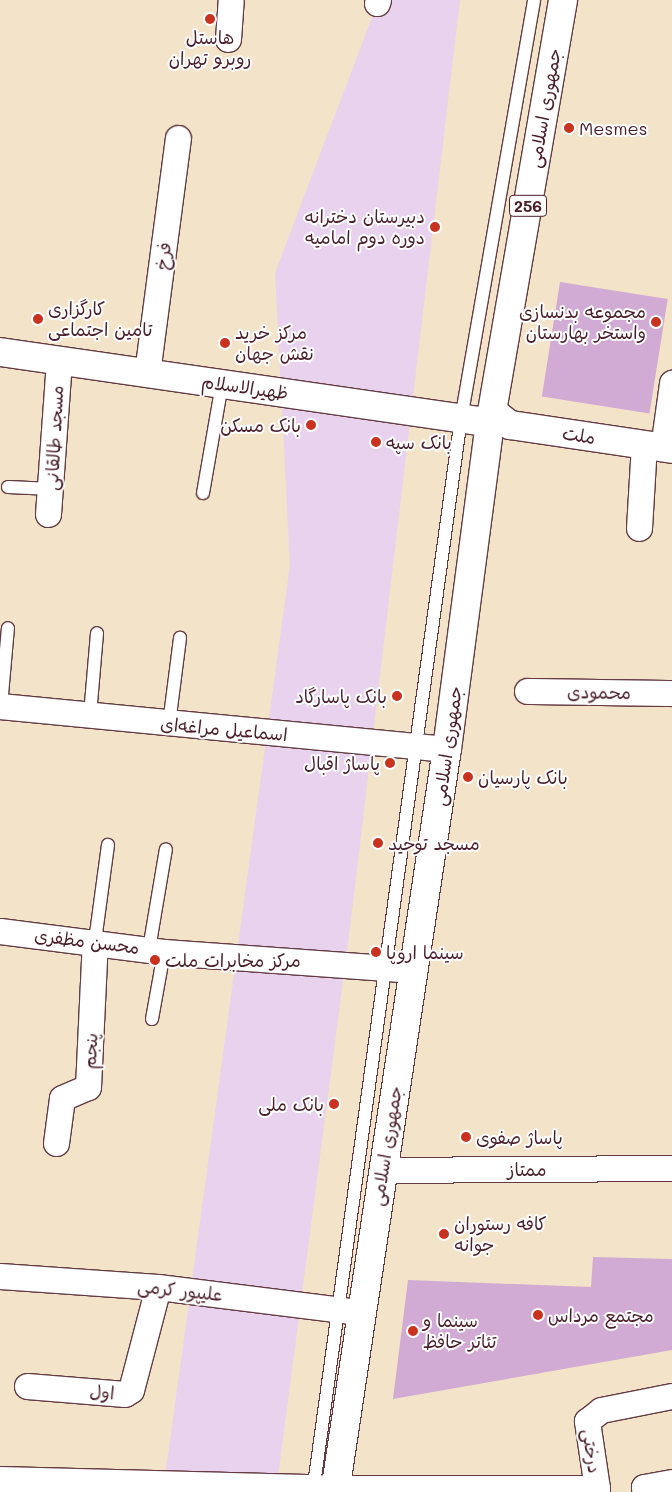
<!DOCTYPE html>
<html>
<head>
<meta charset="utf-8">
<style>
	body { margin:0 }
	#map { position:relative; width:672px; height:1492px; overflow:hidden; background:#f3e3c8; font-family:Mali,"Playpen Sans Arabic",sans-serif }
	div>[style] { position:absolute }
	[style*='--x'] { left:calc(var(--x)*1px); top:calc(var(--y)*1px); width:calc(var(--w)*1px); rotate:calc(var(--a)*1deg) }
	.built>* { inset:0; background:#e8d2ee }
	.building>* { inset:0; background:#d1abd4; transform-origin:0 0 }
	.roads { filter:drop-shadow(1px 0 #633c43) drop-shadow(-1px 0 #633c43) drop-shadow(0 1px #633c43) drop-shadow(0 -1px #633c43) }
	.lane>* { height:12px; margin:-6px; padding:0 6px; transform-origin:6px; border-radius:6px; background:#fff }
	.street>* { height:25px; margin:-12.5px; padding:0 12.5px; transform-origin:12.5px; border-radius:12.5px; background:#fff }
	.secondary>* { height:28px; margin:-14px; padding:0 14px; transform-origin:14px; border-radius:14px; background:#fff }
	.primary>* { height:28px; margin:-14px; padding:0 14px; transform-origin:14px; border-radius:14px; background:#fff }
	.dots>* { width:14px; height:14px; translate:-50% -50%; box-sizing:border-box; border:2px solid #fff; border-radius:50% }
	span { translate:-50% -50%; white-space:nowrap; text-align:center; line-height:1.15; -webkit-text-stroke:4px #fff; paint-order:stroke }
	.shield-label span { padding:1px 4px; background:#fff; border:1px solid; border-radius:4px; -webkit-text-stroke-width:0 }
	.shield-label { font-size:16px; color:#4a1f2b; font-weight:700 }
	.poi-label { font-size:18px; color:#4a1f2b }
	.left { translate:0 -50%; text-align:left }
	.right { translate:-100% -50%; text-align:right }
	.street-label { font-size:18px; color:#4a1f2b }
</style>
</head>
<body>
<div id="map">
	<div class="built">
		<i style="clip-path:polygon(374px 0,460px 0,351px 920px,276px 1492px,163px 1492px,290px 565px,275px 273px,377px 4px)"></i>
	</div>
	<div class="building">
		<i style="left:560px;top:282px;width:109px;height:116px;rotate:9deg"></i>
		<i style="clip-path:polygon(593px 1257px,672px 1259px,672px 1350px,393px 1399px,408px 1280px,591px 1287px)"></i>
	</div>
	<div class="roads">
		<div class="lane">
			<i style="--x:8;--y:487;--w:44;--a:2.6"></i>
			<i style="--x:203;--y:493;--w:111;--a:-80.1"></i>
			<i style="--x:1;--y:706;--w:78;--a:-84.9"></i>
			<i style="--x:90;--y:715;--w:82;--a:-85.1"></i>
			<i style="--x:169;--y:724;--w:87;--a:-82.7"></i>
			<i style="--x:95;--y:941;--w:97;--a:-82.3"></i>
			<i style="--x:149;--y:949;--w:101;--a:-80.4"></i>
			<i style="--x:152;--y:1019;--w:68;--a:-79.8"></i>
			<i style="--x:313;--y:1492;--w:1083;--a:-82.15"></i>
			<i style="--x:461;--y:419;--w:425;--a:-80.1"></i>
		</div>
		<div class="street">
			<i style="--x:377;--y:3;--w:3;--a:-72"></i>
			<i style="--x:228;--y:39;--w:39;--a:-86"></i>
			<i style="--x:147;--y:373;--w:237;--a:-82.5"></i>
			<i style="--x:663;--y:448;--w:66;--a:-82.1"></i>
			<i style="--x:48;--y:514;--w:153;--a:-85.9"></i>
			<i style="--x:639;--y:528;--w:83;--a:-86.6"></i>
			<i style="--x:527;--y:691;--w:145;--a:0.8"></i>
			<i style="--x:0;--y:706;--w:449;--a:5.5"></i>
			<i style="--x:0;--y:931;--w:165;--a:7.3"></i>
			<i style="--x:164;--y:952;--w:251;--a:4.1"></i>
			<i style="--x:56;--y:1143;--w:45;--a:-82.4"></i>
			<i style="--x:62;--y:1098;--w:28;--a:-23"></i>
			<i style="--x:88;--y:1087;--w:146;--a:-87.3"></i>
			<i style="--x:382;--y:1170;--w:290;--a:-0.4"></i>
			<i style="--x:0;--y:1276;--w:158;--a:4"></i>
			<i style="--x:158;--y:1287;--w:203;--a:7.1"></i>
			<i style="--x:27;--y:1386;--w:98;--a:4.7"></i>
			<i style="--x:125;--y:1394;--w:7;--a:-34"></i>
			<i style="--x:131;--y:1390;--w:106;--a:-75.3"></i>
			<i style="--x:0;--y:1479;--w:335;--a:1.5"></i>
			<i style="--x:335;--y:1488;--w:262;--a:0"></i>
			<i style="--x:597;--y:1488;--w:68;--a:-98.5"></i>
			<i style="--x:587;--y:1421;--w:18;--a:-38"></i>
			<i style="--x:601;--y:1410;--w:72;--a:-11.2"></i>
			<i style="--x:645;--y:1492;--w:5;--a:-101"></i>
			<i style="--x:644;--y:1487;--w:28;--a:-10"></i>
		</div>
		<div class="secondary">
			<i style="--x:0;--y:352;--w:495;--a:8.2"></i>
			<i style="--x:492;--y:411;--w:23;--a:38"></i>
			<i style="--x:510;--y:425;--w:164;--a:8.4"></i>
		</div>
		<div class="primary">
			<i style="--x:335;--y:1492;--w:751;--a:-81.43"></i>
			<i style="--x:447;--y:749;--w:329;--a:-82.5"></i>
			<i style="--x:490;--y:423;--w:429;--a:-80.2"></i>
		</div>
	</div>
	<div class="dots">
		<i style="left:210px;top:19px;background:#c8321e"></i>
		<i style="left:569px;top:128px;background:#c8321e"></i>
		<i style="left:435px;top:227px;background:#c8321e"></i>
		<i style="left:38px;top:319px;background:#c8321e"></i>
		<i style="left:656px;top:322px;background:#c8321e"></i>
		<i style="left:225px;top:343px;background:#c8321e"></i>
		<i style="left:311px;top:425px;background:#c8321e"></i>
		<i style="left:376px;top:442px;background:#c8321e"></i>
		<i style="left:397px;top:696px;background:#c8321e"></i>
		<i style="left:390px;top:763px;background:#c8321e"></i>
		<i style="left:468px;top:777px;background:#c8321e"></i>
		<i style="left:378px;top:843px;background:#c8321e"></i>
		<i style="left:376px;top:952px;background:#c8321e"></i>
		<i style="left:155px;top:960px;background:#c8321e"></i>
		<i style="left:334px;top:1104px;background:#c8321e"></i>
		<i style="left:466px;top:1137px;background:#c8321e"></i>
		<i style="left:444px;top:1234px;background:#c8321e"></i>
		<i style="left:538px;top:1315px;background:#c8321e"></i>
		<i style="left:413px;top:1331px;background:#c8321e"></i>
	</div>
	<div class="shield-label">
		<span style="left:528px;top:206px">256</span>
	</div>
	<div class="poi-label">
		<span style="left:210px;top:48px">هاستل<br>روبرو تهران</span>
		<span class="left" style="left:579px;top:128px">Mesmes</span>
		<span class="right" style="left:425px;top:227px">دبیرستان دخترانه<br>دوره دوم امامیه</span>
		<span class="left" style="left:48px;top:319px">کارگزاری<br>تامین اجتماعی</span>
		<span class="right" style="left:646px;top:322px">مجموعه بدنسازی<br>واستخر بهارستان</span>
		<span class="left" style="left:235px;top:343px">مرکز خرید<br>نقش جهان</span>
		<span class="right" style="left:301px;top:425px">بانک مسکن</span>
		<span class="left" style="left:386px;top:442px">بانک سپه</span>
		<span class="right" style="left:387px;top:696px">بانک پاسارگاد</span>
		<span class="right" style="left:380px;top:763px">پاساژ اقبال</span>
		<span class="left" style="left:478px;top:777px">بانک پارسیان</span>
		<span class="left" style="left:388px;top:843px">مسجد توحید</span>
		<span class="left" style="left:386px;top:952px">سینما اروپا</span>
		<span class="left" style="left:165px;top:960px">مرکز مخابرات ملت</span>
		<span class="right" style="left:324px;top:1104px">بانک ملی</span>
		<span class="left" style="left:476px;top:1137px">پاساژ صفوی</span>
		<span class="left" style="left:454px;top:1234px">کافه رستوران<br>جوانه</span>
		<span class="left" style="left:548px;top:1315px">مجتمع مرداس</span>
		<span class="left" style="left:423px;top:1331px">سینما و<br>تئاتر حافظ</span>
	</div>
	<div class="street-label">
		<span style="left:544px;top:108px;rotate:-80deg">جمهوری اسلامی</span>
		<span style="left:163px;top:256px;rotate:-83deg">فرخ</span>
		<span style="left:245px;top:387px;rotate:8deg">ظهیرالاسلام</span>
		<span style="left:579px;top:435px;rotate:9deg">ملت</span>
		<span style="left:54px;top:438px;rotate:-87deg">مسجد طالقانی</span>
		<span style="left:599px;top:692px;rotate:1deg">محمودی</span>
		<span style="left:224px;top:729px;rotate:5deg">اسماعیل مراغه‌ای</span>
		<span style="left:447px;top:746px;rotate:-82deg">جمهوری اسلامی</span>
		<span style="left:87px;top:941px;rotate:7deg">محسن مظفری</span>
		<span style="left:90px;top:1051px;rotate:-87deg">پنجم</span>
		<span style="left:386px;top:1146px;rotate:-81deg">جمهوری اسلامی</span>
		<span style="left:527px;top:1169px">ممتاز</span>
		<span style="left:180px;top:1290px;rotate:6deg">علیپور کرمی</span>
		<span style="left:102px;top:1392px;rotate:4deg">اول</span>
		<span style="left:592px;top:1451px;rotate:82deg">درختی</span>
	</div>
</div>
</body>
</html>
